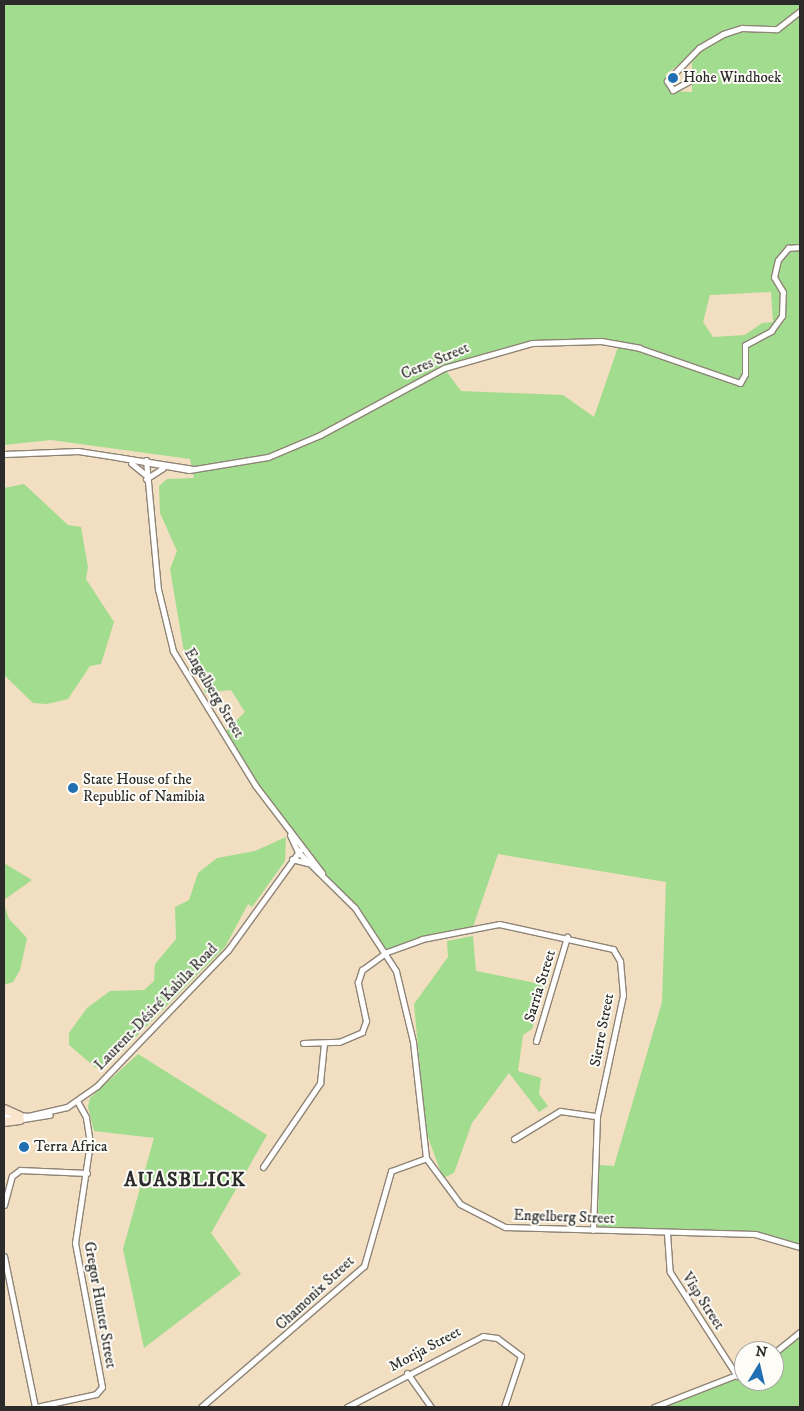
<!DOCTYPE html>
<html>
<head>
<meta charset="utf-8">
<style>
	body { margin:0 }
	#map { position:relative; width:804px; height:1411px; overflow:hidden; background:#f2dec1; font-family:"IM FELL DW Pica",serif }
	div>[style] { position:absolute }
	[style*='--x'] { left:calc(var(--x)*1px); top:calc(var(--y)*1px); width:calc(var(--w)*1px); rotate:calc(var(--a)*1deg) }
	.green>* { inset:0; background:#a2dc8e }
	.roads { filter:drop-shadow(1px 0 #8e8476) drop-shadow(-1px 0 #8e8476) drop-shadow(0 1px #8e8476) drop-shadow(0 -1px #8e8476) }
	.street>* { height:5px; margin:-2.5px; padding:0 2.5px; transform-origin:2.5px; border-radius:2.5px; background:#fff }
	.secondary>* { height:8px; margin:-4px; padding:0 4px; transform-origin:4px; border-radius:4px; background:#fce5cf }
	.dots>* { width:14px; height:14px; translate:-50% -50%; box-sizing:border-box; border:2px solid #fdfcf7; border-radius:50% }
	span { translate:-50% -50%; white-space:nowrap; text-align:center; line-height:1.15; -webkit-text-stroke:4px #fdfcf7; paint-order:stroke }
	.poi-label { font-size:15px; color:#2b2b2b }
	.left { translate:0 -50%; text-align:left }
	.street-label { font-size:15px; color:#2b2b2b }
	.district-label { font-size:20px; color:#2b2b2b; font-weight:700; letter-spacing:1px }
	.frame { position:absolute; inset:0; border:5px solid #2b2b2b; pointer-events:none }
	.north { position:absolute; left:734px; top:1341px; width:50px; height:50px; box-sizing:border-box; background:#fdfcf7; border:1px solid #a9a8a5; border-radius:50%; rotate:9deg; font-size:14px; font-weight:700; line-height:20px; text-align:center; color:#2b2b2b }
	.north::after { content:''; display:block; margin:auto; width:18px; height:22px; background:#1f6fb2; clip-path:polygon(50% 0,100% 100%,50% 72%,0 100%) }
</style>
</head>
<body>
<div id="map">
	<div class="green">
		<i style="clip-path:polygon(evenodd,4px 4px,800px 4px,800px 1247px,755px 1234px,607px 1231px,598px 1226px,599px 1165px,614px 1166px,662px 1002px,666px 882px,498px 854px,473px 927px,387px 952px,290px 835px,224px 733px,245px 712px,231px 690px,205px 693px,201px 674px,184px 652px,170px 569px,177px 551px,160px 513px,159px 486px,167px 479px,194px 478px,190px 459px,51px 440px,4px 445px,4px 4px,692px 55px,692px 92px,670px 91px,666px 74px,692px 55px,4px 4px,771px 292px,773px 322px,762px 323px,745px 335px,713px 337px,703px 322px,710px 295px,771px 292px,4px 4px,601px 341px,619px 344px,594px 417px,563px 395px,461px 391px,444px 368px,506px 347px,601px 341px)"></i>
		<i style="clip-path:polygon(24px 484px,68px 525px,81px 527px,88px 567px,86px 579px,114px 622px,101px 664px,90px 666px,68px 699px,47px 704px,33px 703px,4px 675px,4px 488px)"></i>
		<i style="clip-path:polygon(286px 837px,285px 861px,252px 907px,248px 904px,225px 947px,113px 1060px,96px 1068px,69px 1045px,69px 1033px,87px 1008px,110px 991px,144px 990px,154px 981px,155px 964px,176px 939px,175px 907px,189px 900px,198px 873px,217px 858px,255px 851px)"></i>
		<i style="clip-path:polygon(4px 863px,32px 880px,4px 900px)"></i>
		<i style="clip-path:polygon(4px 904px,9px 919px,27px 938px,20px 970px,13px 982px,4px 985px)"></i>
		<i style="clip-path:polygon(473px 936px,476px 971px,546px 985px,532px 1029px,523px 1035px,518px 1071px,541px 1078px,539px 1094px,548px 1106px,539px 1112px,509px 1073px,472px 1123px,454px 1173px,443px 1178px,426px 1132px,414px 1004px,448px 957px,447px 941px)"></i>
		<i style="clip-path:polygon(138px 1054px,267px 1135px,211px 1233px,241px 1274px,144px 1348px,123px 1249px,154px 1138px,94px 1131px,88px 1107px,90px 1098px)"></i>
		<i style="clip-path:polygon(800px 1332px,800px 1407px,662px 1407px,744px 1372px,744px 1381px,774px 1381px,774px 1353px)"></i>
	</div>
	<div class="roads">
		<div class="street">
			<i style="--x:691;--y:80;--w:21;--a:151"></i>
			<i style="--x:673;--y:90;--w:11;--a:-124"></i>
			<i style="--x:667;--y:81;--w:46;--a:-45.9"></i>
			<i style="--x:699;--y:48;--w:28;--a:-30"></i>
			<i style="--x:723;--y:34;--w:20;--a:-18"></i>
			<i style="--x:742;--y:28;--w:35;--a:2"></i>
			<i style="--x:777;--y:29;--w:29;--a:-38"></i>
			<i style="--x:4;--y:454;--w:74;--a:-2.3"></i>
			<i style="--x:78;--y:451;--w:117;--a:8.8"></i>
			<i style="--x:117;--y:457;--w:73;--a:10.2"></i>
			<i style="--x:189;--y:470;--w:80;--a:-9.3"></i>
			<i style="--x:268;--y:457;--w:56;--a:-22.9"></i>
			<i style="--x:320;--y:435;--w:141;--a:-28.4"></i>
			<i style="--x:444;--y:368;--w:91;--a:-15.9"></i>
			<i style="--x:532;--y:343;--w:69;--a:-1.7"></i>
			<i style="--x:601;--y:341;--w:39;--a:10"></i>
			<i style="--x:639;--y:348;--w:107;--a:19.1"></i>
			<i style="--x:740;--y:383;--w:10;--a:-61"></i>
			<i style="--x:745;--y:374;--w:29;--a:-90"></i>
			<i style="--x:745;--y:345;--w:30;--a:-28"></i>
			<i style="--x:771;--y:331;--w:19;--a:-54"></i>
			<i style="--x:782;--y:316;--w:24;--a:-88"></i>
			<i style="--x:783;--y:292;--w:17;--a:-121"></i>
			<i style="--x:774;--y:277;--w:17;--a:-77"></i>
			<i style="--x:778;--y:260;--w:16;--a:-50"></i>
			<i style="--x:788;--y:248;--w:12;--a:-5"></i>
			<i style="--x:146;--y:460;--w:130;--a:84.7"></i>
			<i style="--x:158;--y:589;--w:64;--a:76.4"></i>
			<i style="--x:173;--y:651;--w:157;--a:58.5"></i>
			<i style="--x:255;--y:785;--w:111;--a:52.7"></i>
			<i style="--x:131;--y:463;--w:19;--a:39"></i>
			<i style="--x:146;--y:479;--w:20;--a:-33"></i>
			<i style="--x:290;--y:835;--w:19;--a:65"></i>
			<i style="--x:298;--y:852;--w:80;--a:44.5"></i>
			<i style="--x:355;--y:908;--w:75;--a:56.9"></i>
			<i style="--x:396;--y:971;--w:73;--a:76.5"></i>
			<i style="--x:413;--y:1042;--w:117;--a:83.6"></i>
			<i style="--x:426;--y:1158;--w:57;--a:53.5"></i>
			<i style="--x:460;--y:1204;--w:51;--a:27.1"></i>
			<i style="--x:505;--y:1227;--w:250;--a:1.6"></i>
			<i style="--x:755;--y:1234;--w:47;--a:16.1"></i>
			<i style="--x:292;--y:859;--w:16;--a:15"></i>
			<i style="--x:536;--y:1041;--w:109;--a:-73.4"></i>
			<i style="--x:303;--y:1043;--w:36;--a:-2"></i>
			<i style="--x:339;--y:1042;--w:25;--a:-23"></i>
			<i style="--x:362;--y:1032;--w:12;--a:-70"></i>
			<i style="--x:366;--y:1021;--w:40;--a:-102"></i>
			<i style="--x:358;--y:982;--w:13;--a:-72"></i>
			<i style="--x:362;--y:970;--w:31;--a:-36"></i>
			<i style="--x:387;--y:952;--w:37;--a:-20"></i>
			<i style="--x:422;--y:939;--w:78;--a:-11"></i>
			<i style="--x:499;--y:924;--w:117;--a:12.4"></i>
			<i style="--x:613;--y:949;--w:14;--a:60"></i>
			<i style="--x:620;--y:961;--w:34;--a:85"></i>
			<i style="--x:623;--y:995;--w:124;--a:102.1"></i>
			<i style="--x:597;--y:1116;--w:114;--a:92"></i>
			<i style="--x:4;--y:1115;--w:24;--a:2"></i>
			<i style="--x:28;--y:1116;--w:40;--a:-13"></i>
			<i style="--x:67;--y:1107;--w:37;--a:-35"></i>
			<i style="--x:97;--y:1086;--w:189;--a:-46.1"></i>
			<i style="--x:228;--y:950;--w:123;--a:-54.2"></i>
			<i style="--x:17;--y:1120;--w:33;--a:-9"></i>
			<i style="--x:514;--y:1139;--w:54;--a:-31.3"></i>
			<i style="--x:560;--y:1111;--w:37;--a:8"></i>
			<i style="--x:263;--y:1167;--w:102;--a:-55.8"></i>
			<i style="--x:320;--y:1083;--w:40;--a:-84.3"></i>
			<i style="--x:4;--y:1205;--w:30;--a:-75"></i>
			<i style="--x:12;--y:1176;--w:10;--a:-37"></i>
			<i style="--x:20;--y:1170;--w:67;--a:2.6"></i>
			<i style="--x:667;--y:1233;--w:39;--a:86"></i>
			<i style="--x:670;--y:1272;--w:124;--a:57.2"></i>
			<i style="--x:4;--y:1256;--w:154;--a:78.4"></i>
			<i style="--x:774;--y:1353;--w:33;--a:-39"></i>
			<i style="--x:407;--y:1373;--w:42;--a:54.8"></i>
			<i style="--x:36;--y:1407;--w:61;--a:-12.2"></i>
			<i style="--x:96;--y:1394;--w:9;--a:-49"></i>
			<i style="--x:102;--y:1387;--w:147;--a:-100.6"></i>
			<i style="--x:75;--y:1243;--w:101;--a:-81.5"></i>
			<i style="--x:90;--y:1143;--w:26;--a:-99"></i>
			<i style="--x:86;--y:1117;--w:18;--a:-119"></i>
			<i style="--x:201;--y:1407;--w:216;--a:-40.9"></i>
			<i style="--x:364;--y:1266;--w:99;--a:-74.1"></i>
			<i style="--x:391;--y:1171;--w:37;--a:-20"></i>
			<i style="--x:347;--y:1407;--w:153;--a:-27.6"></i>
			<i style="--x:483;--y:1336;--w:14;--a:8"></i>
			<i style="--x:497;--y:1338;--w:30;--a:37"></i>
			<i style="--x:521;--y:1356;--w:54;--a:108.4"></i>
			<i style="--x:654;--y:1407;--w:97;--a:-21.3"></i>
		</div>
		<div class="secondary">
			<i style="--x:4;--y:1109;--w:17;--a:24"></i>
			<i style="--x:4;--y:1122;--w:16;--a:-7"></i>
		</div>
	</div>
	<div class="dots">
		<i style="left:673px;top:78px;background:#1f6fb2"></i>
		<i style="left:73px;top:788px;background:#1f6fb2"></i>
		<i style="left:24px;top:1147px;background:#1f6fb2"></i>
	</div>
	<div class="poi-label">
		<span class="left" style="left:683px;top:78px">Hohe Windhoek</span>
		<span class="left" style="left:83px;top:788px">State House of the<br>Republic of Namibia</span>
		<span class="left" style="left:34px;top:1147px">Terra Africa</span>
	</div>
	<div class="street-label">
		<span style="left:435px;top:361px;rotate:-23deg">Ceres Street</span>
		<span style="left:214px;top:693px;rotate:59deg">Engelberg Street</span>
		<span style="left:540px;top:986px;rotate:-73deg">Sarria Street</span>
		<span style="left:156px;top:1007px;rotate:-46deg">Laurent-Désiré Kabila Road</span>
		<span style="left:602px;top:1030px;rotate:-79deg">Sierre Street</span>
		<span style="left:564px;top:1217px;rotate:2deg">Engelberg Street</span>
		<span style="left:315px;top:1293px;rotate:-43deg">Chamonix Street</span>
		<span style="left:703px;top:1301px;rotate:57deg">Visp Street</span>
		<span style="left:100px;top:1305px;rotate:80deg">Gregor Hunter Street</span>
		<span style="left:425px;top:1349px;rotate:-28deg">Morija Street</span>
	</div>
	<div class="district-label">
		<span style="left:185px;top:1180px">AUASBLICK</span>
	</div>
	<div class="frame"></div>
	<div class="north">N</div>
</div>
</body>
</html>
